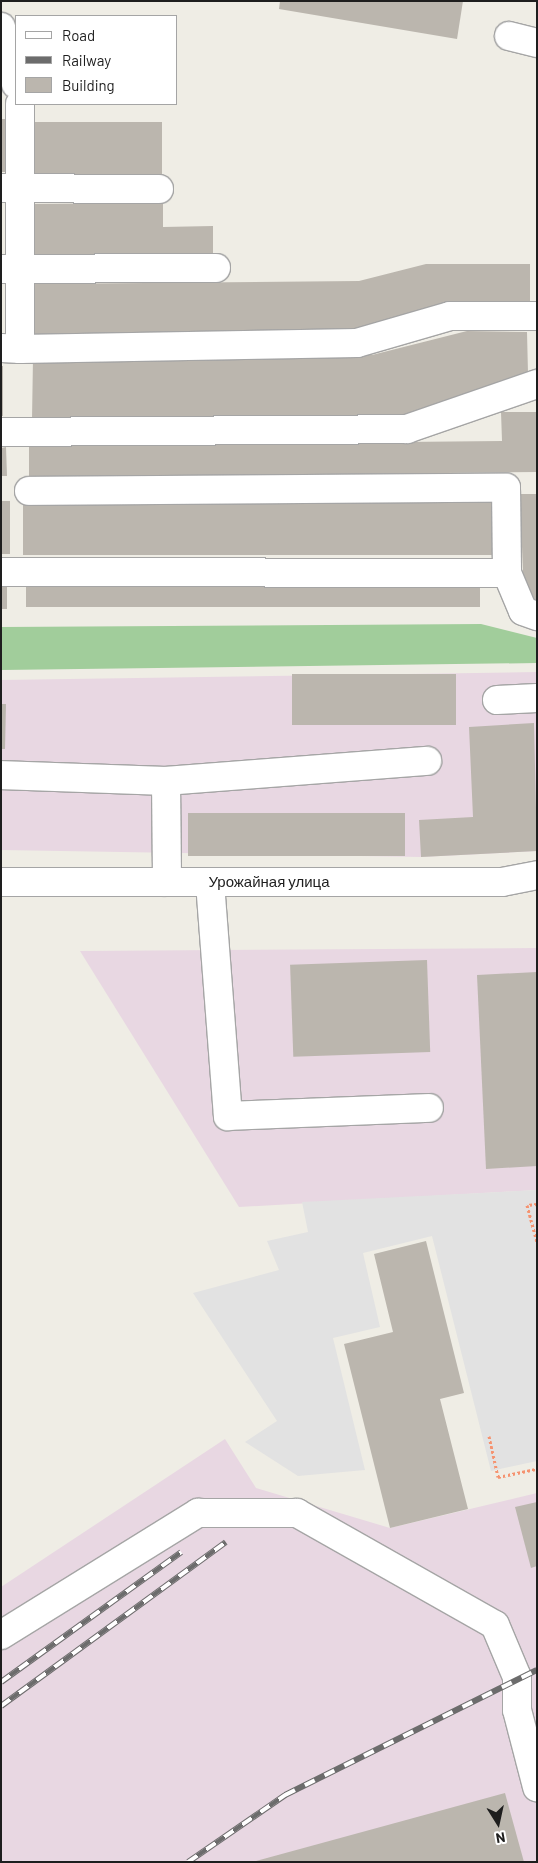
<!DOCTYPE html>
<html>
<head>
<meta charset="utf-8">
<style>
	body { margin:0 }
	#map { position:relative; width:538px; height:1863px; overflow:hidden; background:#efede5; font-family:Barlow,sans-serif }
	div>[style] { position:absolute }
	[style*='--x'] { left:calc(var(--x)*1px); top:calc(var(--y)*1px); width:calc(var(--w)*1px); rotate:calc(var(--a)*1deg) }
	.industrial>* { inset:0; background:#e8d7e2 }
	.forest>* { inset:0; background:#a1cd9b }
	.parking>* { inset:0; background:#e2e2e2 }
	.building>* { inset:0; background:#bbb6ae; transform-origin:0 0 }
	.path>* { height:3px; margin-top:-1.5px; transform-origin:0; background:repeating-linear-gradient(90deg,#f59370 0 2.5px,transparent 0 5px) }
	.roads { filter:drop-shadow(1px 0 #a5a5a5) drop-shadow(-1px 0 #a5a5a5) drop-shadow(0 1px #a5a5a5) drop-shadow(0 -1px #a5a5a5) }
	.minor>* { height:28px; margin:-14px; padding:0 14px; transform-origin:14px; border-radius:14px; background:#fff }
	.rail>* { height:5.5px; margin-top:-2.75px; transform-origin:0; background:repeating-linear-gradient(90deg,#fff 0 11px,#6c6c6c 0 22px); box-sizing:border-box; border-block:1px solid #6c6c6c }
	span { translate:-50% -50%; white-space:nowrap; text-align:center; line-height:1.15; -webkit-text-stroke:5px #fff; paint-order:stroke }
	.street-label { font-size:15px; color:#1e1e1e }
	.frame { position:absolute; inset:0; border:2px solid #1e1e1e; pointer-events:none }
	.legend { position:absolute; left:15px; top:15px; width:162px; height:90px; box-sizing:border-box; background:#fff; border:1px solid #a5a5a5; margin:0; padding:6px 9px; list-style:none; font-size:15px; color:#1e1e1e }
	.legend li { display:flex; align-items:center; gap:10px; height:25px }
	.legend b { width:25px; border:1px solid #a5a5a5 }
	.north { position:absolute; left:473px; top:1798px; width:50px; height:50px; -webkit-text-stroke:4px #fff; paint-order:stroke; rotate:170deg; font-size:14px; font-weight:700; line-height:20px; text-align:center; color:#1e1e1e }
	.north::after { content:''; display:block; margin:auto; width:18px; height:22px; background:#1e1e1e; clip-path:polygon(50% 0,100% 100%,50% 72%,0 100%) }
</style>
</head>
<body>
<div id="map">
	<div class="industrial">
		<i style="clip-path:polygon(537px 672px,537px 851px,421px 857px,1px 850px,1px 680px)"></i>
		<i style="clip-path:polygon(537px 948px,537px 1190px,239px 1207px,80px 951px)"></i>
		<i style="clip-path:polygon(225px 1439px,256px 1488px,390px 1528px,537px 1493px,537px 1862px,1px 1862px,1px 1587px)"></i>
	</div>
	<div class="forest">
		<i style="clip-path:polygon(481px 624px,537px 638px,537px 663px,1px 670px,1px 627px)"></i>
	</div>
	<div class="parking">
		<i style="clip-path:polygon(537px 1190px,537px 1461px,491px 1471px,432px 1236px,363px 1253px,380px 1327px,333px 1338px,365px 1470px,298px 1476px,245px 1442px,277px 1421px,193px 1293px,279px 1270px,267px 1241px,308px 1232px,302px 1202px)"></i>
	</div>
	<div class="building">
		<i style="clip-path:polygon(280px 1px,463px 1px,457px 39px,279px 9px)"></i>
		<i style="left:1px;top:119px;width:7px;height:53px"></i>
		<i style="left:162px;top:122px;width:54px;height:134px;rotate:90deg"></i>
		<i style="clip-path:polygon(163px 203px,163px 227px,213px 226px,213px 258px,24px 259px,24px 204px)"></i>
		<i style="clip-path:polygon(426px 264px,530px 264px,530px 308px,370px 332px,33px 334px,34px 284px,359px 281px)"></i>
		<i style="clip-path:polygon(467px 331px,527px 332px,528px 373px,405px 417px,32px 419px,33px 358px,372px 355px)"></i>
		<i style="left:1px;top:366px;width:2px;height:50px"></i>
		<i style="clip-path:polygon(501px 412px,537px 412px,537px 472px,29px 478px,29px 446px,502px 441px)"></i>
		<i style="clip-path:polygon(6px 447px,7px 476px,1px 476px,1px 448px)"></i>
		<i style="clip-path:polygon(520px 494px,537px 494px,537px 599px,524px 599px)"></i>
		<i style="left:1px;top:501px;width:9px;height:53px"></i>
		<i style="left:492px;top:502px;width:53px;height:469px;rotate:90deg"></i>
		<i style="left:1px;top:582px;width:6px;height:27px"></i>
		<i style="left:480px;top:583px;width:24px;height:454px;rotate:90deg"></i>
		<i style="left:292px;top:674px;width:164px;height:51px"></i>
		<i style="clip-path:polygon(1px 704px,6px 704px,5px 749px,1px 749px)"></i>
		<i style="clip-path:polygon(534px 723px,537px 851px,421px 857px,419px 820px,473px 817px,469px 727px)"></i>
		<i style="left:188px;top:813px;width:217px;height:43px"></i>
		<i style="left:427px;top:960px;width:92px;height:137px;rotate:88deg"></i>
		<i style="clip-path:polygon(537px 972px,537px 1166px,486px 1169px,477px 975px)"></i>
		<i style="clip-path:polygon(426px 1241px,464px 1393px,440px 1399px,468px 1509px,390px 1528px,344px 1344px,393px 1332px,374px 1254px)"></i>
		<i style="clip-path:polygon(537px 1502px,537px 1566px,531px 1568px,515px 1507px)"></i>
		<i style="clip-path:polygon(505px 1793px,524px 1862px,256px 1862px,256px 1861px)"></i>
	</div>
	<div class="path">
		<i style="--x:537;--y:1204;--w:10;--a:174"></i>
		<i style="--x:527;--y:1205;--w:39;--a:75"></i>
		<i style="--x:489;--y:1436;--w:42;--a:77.6"></i>
		<i style="--x:498;--y:1477;--w:40;--a:-12"></i>
	</div>
	<div class="roads">
		<div class="minor">
			<i style="--x:1;--y:27;--w:59;--a:75.3"></i>
			<i style="--x:509;--y:36;--w:29;--a:14"></i>
			<i style="--x:1;--y:188;--w:158;--a:0.4"></i>
			<i style="--x:1;--y:269;--w:215;--a:-0.3"></i>
			<i style="--x:2;--y:348;--w:18;--a:3"></i>
			<i style="--x:20;--y:349;--w:245;--a:-90"></i>
			<i style="--x:20;--y:349;--w:337;--a:-1"></i>
			<i style="--x:357;--y:343;--w:97;--a:-16.2"></i>
			<i style="--x:450;--y:316;--w:87;--a:0"></i>
			<i style="--x:1;--y:432;--w:406;--a:-0.4"></i>
			<i style="--x:407;--y:429;--w:138;--a:-19.1"></i>
			<i style="--x:29;--y:491;--w:477;--a:-0.4"></i>
			<i style="--x:506;--y:488;--w:85;--a:89.3"></i>
			<i style="--x:1;--y:572;--w:506;--a:0.11"></i>
			<i style="--x:507;--y:573;--w:41;--a:67.2"></i>
			<i style="--x:523;--y:611;--w:15;--a:20"></i>
			<i style="--x:497;--y:700;--w:40;--a:-2.9"></i>
			<i style="--x:1;--y:775;--w:165;--a:2.1"></i>
			<i style="--x:166;--y:781;--w:101;--a:89.4"></i>
			<i style="--x:166;--y:781;--w:262;--a:-4.4"></i>
			<i style="--x:1;--y:882;--w:501;--a:0"></i>
			<i style="--x:502;--y:882;--w:36;--a:-11"></i>
			<i style="--x:210;--y:883;--w:234;--a:85.6"></i>
			<i style="--x:228;--y:1116;--w:201;--a:-2.3"></i>
			<i style="--x:1;--y:1635;--w:232;--a:-31.8"></i>
			<i style="--x:198;--y:1513;--w:99;--a:0"></i>
			<i style="--x:297;--y:1513;--w:227;--a:29.5"></i>
			<i style="--x:495;--y:1625;--w:56;--a:67.1"></i>
			<i style="--x:517;--y:1677;--w:33;--a:90"></i>
			<i style="--x:517;--y:1710;--w:80;--a:75.4"></i>
		</div>
	</div>
	<div class="rail">
		<i style="--x:1;--y:1682;--w:222;--a:-35.8"></i>
		<i style="--x:1;--y:1706;--w:278;--a:-36.1"></i>
		<i style="--x:188;--y:1862;--w:118;--a:-34.6"></i>
		<i style="--x:285;--y:1795;--w:281;--a:-26.4"></i>
	</div>
	<div class="street-label">
		<span style="left:269px;top:882px">Урожайная улица</span>
	</div>
	<div class="frame"></div>
	<ul class="legend">
	<li><b style="height:6px;background:#fff"></b>Road</li>
	<li><b style="height:6px;background:#6c6c6c"></b>Railway</li>
	<li><b style="height:14px;background:#bbb6ae"></b>Building</li>
	</ul>
	<div class="north">N</div>
</div>
</body>
</html>
